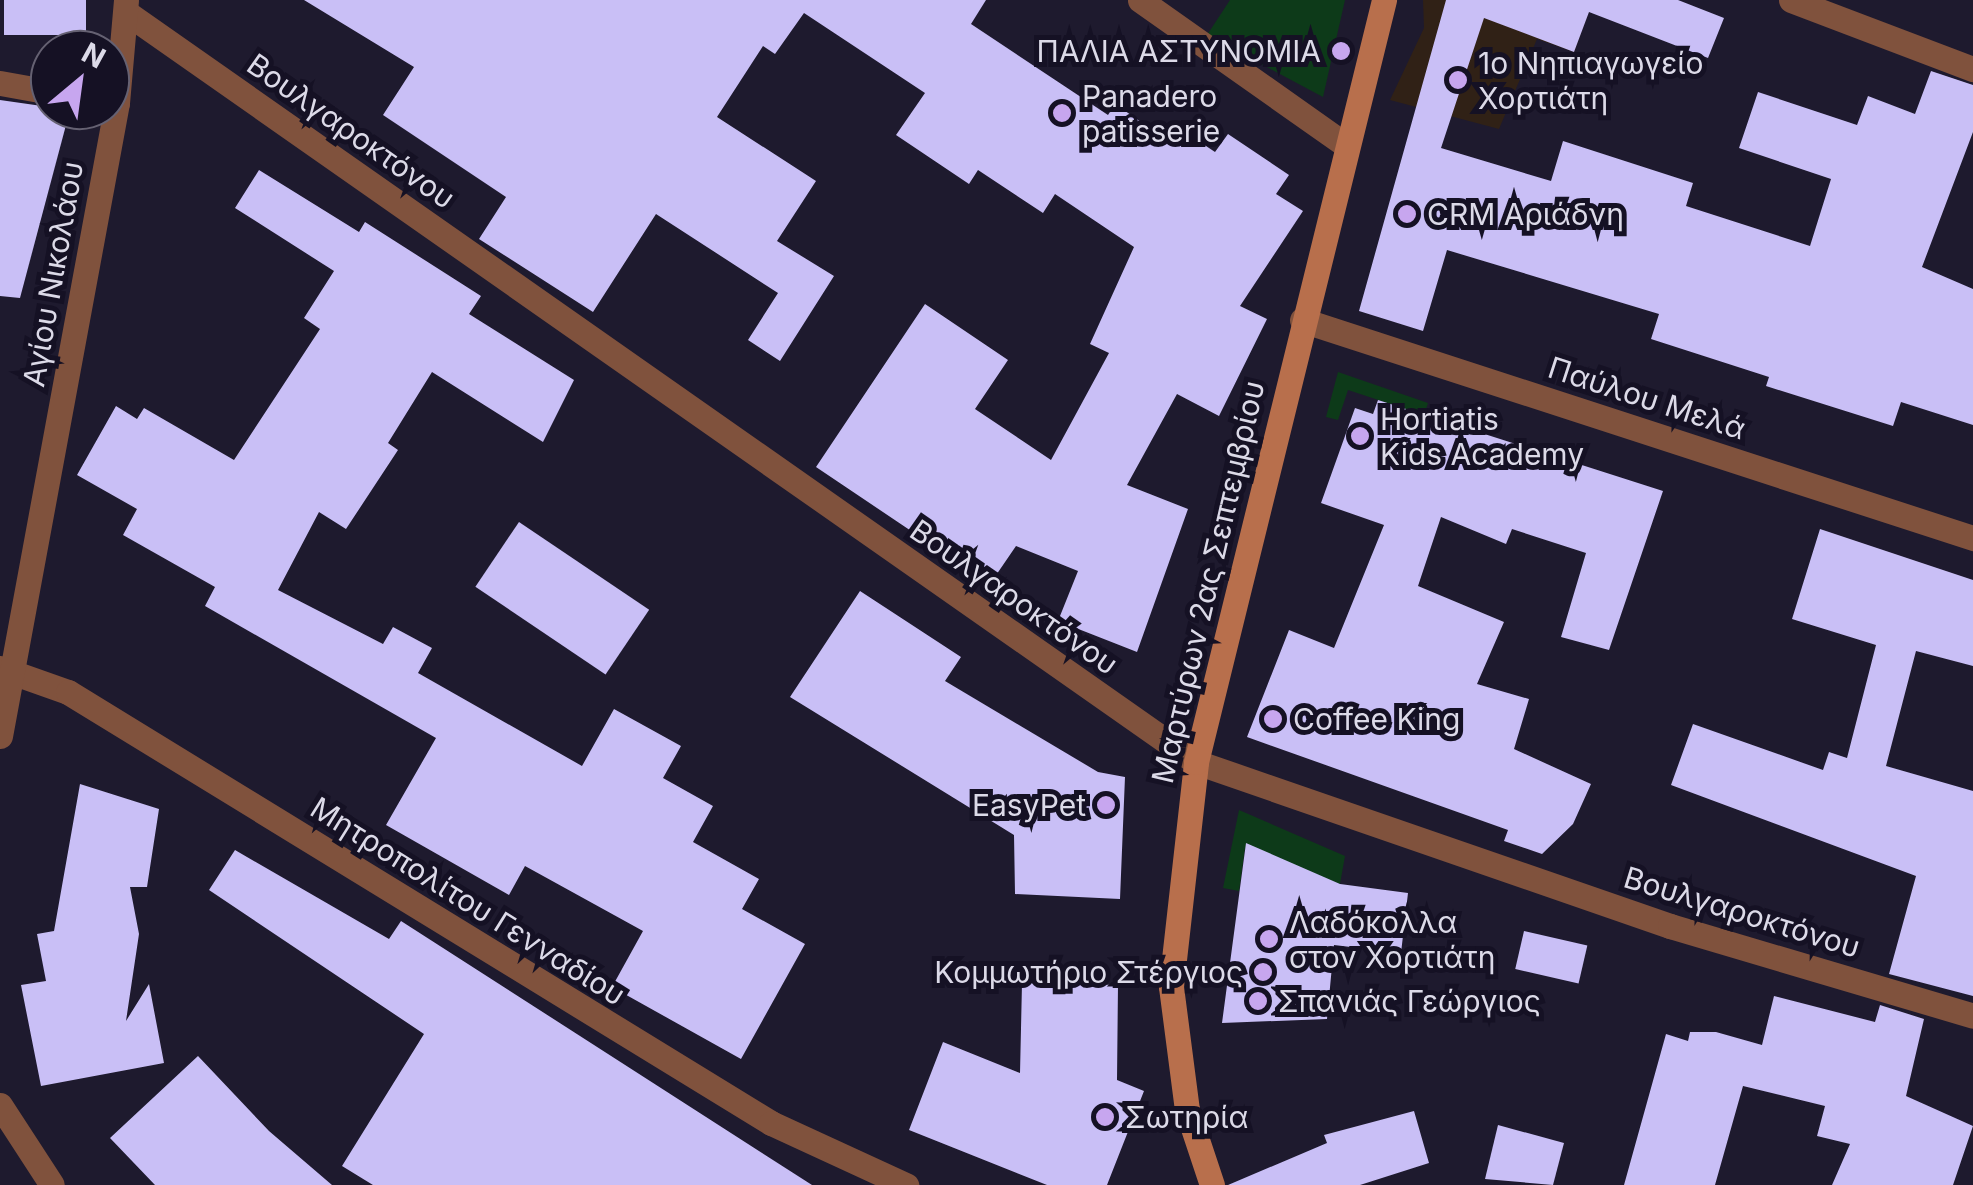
<!DOCTYPE html>
<html>
<head>
<meta charset="utf-8">
<style>
	body { margin:0 }
	#map { position:relative; width:1973px; height:1185px; overflow:hidden; background:#1e1a2e; font-family:Inter,sans-serif }
	div>[style] { position:absolute }
	[style*='--x'] { left:calc(var(--x)*1px); top:calc(var(--y)*1px); width:calc(var(--w)*1px); rotate:calc(var(--a)*1deg) }
	.education>* { inset:0; background:#302116 }
	.green>* { inset:0; background:#0d3a19 }
	.building>* { inset:0; background:#c9bff6; transform-origin:0 0 }
	.street>* { height:25px; margin:-12.5px; padding:0 12.5px; transform-origin:12.5px; border-radius:12.5px; background:#80523d }
	.secondary>* { height:25px; margin:-12.5px; padding:0 12.5px; transform-origin:12.5px; border-radius:12.5px; background:#b86f4c }
	.dots>* { width:28px; height:28px; translate:-50% -50%; box-sizing:border-box; border:5px solid #151124; border-radius:50% }
	span { translate:-50% -50%; white-space:nowrap; text-align:center; line-height:1.15; -webkit-text-stroke:10px #151124; paint-order:stroke }
	.poi-label { font-size:30px; color:#dcdae8 }
	.right { translate:-100% -50%; text-align:right }
	.left { translate:0 -50%; text-align:left }
	.street-label { font-size:30px; color:#dcdae8 }
	.north { position:absolute; left:30px; top:30px; width:100px; height:100px; box-sizing:border-box; background:#151124; border:2px solid #656172; border-radius:50%; rotate:29deg; font-size:28px; font-weight:700; line-height:40px; text-align:center; color:#dcdae8 }
	.north::after { content:''; display:block; margin:auto; width:35px; height:45px; background:#c7a6ef; clip-path:polygon(50% 0,100% 100%,50% 72%,0 100%) }
</style>
</head>
<body>
<div id="map">
	<div class="education">
		<i style="clip-path:polygon(1423px 0,1593px 0,1574px 52px,1537px 39px,1499px 129px,1390px 100px,1424px 28px)"></i>
	</div>
	<div class="green">
		<i style="clip-path:polygon(1230px 0,1345px 0,1323px 97px,1207px 35px)"></i>
		<i style="clip-path:polygon(1338px 372px,1428px 403px,1424px 415px,1348px 390px,1338px 420px,1326px 417px)"></i>
		<i style="clip-path:polygon(1239px 810px,1345px 856px,1340px 884px,1245px 848px,1239px 891px,1223px 888px)"></i>
	</div>
	<div class="building">
		<i style="left:4px;top:0;width:82px;height:35px"></i>
		<i style="clip-path:polygon(304px 0,986px 0,971px 24px,1108px 115px,1115px 104px,1176px 146px,1185px 132px,1215px 152px,1228px 134px,1289px 175px,1276px 194px,1303px 211px,1240px 306px,1267px 319px,1219px 416px,1177px 394px,1127px 485px,1188px 509px,1137px 652px,1058px 621px,1078px 571px,1016px 546px,990px 584px,816px 467px,925px 304px,1008px 360px,975px 409px,1051px 460px,1109px 353px,1090px 344px,1134px 247px,1055px 194px,1043px 213px,978px 170px,969px 184px,896px 135px,925px 93px,804px 13px,775px 54px,763px 46px,717px 117px,816px 181px,777px 241px,834px 276px,780px 361px,748px 340px,778px 293px,656px 214px,593px 312px,479px 239px,506px 197px,383px 115px,414px 67px)"></i>
		<i style="clip-path:polygon(1446px 0,1678px 0,1724px 18px,1708px 58px,1589px 12px,1574px 52px,1484px 18px,1441px 148px,1551px 181px,1563px 141px,1693px 183px,1686px 206px,1810px 246px,1831px 179px,1739px 148px,1758px 92px,1857px 125px,1868px 96px,1915px 114px,1931px 71px,1973px 85px,1973px 132px,1922px 267px,1973px 289px,1973px 425px,1901px 402px,1893px 426px,1766px 386px,1769px 377px,1651px 339px,1659px 314px,1447px 250px,1423px 331px,1359px 311px)"></i>
		<i style="clip-path:polygon(0 100px,70px 110px,20px 298px,0 296px)"></i>
		<i style="clip-path:polygon(259px 170px,359px 232px,365px 222px,481px 296px,469px 314px,574px 380px,543px 442px,432px 372px,388px 443px,398px 450px,346px 529px,319px 512px,278px 590px,383px 644px,393px 627px,432px 648px,418px 673px,582px 766px,614px 709px,681px 746px,663px 778px,713px 806px,693px 842px,759px 879px,742px 909px,805px 944px,741px 1059px,612px 987px,643px 931px,525px 866px,509px 895px,386px 825px,436px 738px,205px 606px,215px 587px,123px 535px,137px 509px,77px 475px,116px 406px,137px 419px,144px 408px,234px 460px,320px 329px,304px 318px,334px 271px,235px 208px)"></i>
		<i style="clip-path:polygon(1378px 400px,1663px 491px,1609px 650px,1561px 637px,1586px 553px,1512px 529px,1506px 544px,1441px 517px,1418px 586px,1504px 622px,1477px 684px,1529px 699px,1514px 749px,1591px 784px,1573px 824px,1542px 854px,1504px 841px,1508px 830px,1247px 737px,1289px 630px,1334px 648px,1384px 525px,1321px 503px,1355px 408px,1373px 414px)"></i>
		<i style="left:519px;top:522px;width:157px;height:78px;rotate:34deg"></i>
		<i style="clip-path:polygon(1820px 529px,1973px 580px,1973px 666px,1916px 651px,1886px 766px,1973px 791px,1973px 996px,1889px 974px,1916px 876px,1671px 785px,1693px 724px,1823px 770px,1829px 752px,1847px 758px,1876px 645px,1792px 619px)"></i>
		<i style="clip-path:polygon(860px 591px,961px 657px,945px 681px,1098px 772px,1125px 777px,1120px 899px,1015px 894px,1014px 835px,790px 697px)"></i>
		<i style="clip-path:polygon(80px 784px,159px 809px,147px 887px,130px 887px,139px 934px,126px 1021px,149px 984px,164px 1063px,41px 1086px,21px 985px,46px 981px,37px 934px,54px 931px)"></i>
		<i style="clip-path:polygon(1246px 843px,1340px 884px,1408px 893px,1401px 953px,1334px 945px,1327px 1019px,1222px 1023px)"></i>
		<i style="clip-path:polygon(235px 850px,389px 939px,401px 921px,812px 1185px,373px 1185px,342px 1166px,424px 1034px,209px 890px)"></i>
		<i style="left:1524px;top:931px;width:65px;height:39px;rotate:13deg"></i>
		<i style="clip-path:polygon(1022px 983px,1118px 985px,1117px 1080px,1144px 1091px,1107px 1185px,1047px 1185px,909px 1130px,943px 1042px,1020px 1073px)"></i>
		<i style="clip-path:polygon(1774px 996px,1875px 1022px,1880px 1005px,1924px 1019px,1906px 1096px,1973px 1126px,1953px 1185px,1832px 1185px,1850px 1144px,1817px 1136px,1825px 1106px,1743px 1086px,1715px 1185px,1624px 1185px,1666px 1034px,1688px 1041px,1690px 1032px,1716px 1032px,1762px 1045px)"></i>
		<i style="clip-path:polygon(198px 1056px,269px 1131px,332px 1185px,155px 1185px,110px 1138px)"></i>
		<i style="clip-path:polygon(1414px 1111px,1429px 1163px,1360px 1185px,1228px 1185px,1327px 1143px,1324px 1135px)"></i>
		<i style="clip-path:polygon(1498px 1125px,1564px 1143px,1553px 1185px,1485px 1179px)"></i>
	</div>
	<div class="street">
		<i style="--x:1140;--y:0;--w:250;--a:35.2"></i>
		<i style="--x:1791;--y:0;--w:195;--a:20.8"></i>
		<i style="--x:127;--y:13;--w:1305;--a:35.02"></i>
		<i style="--x:1196;--y:762;--w:502;--a:19.09"></i>
		<i style="--x:1670;--y:926;--w:316;--a:16.5"></i>
		<i style="--x:0;--y:83;--w:51;--a:10.2"></i>
		<i style="--x:1302;--y:320;--w:706;--a:18"></i>
		<i style="--x:0;--y:668;--w:72;--a:19.4"></i>
		<i style="--x:68;--y:692;--w:825;--a:31.51"></i>
		<i style="--x:771;--y:1123;--w:149;--a:24.7"></i>
		<i style="--x:0;--y:736;--w:644;--a:-79.53"></i>
		<i style="--x:117;--y:103;--w:103;--a:-85"></i>
		<i style="--x:0;--y:1105;--w:95;--a:57"></i>
	</div>
	<div class="secondary">
		<i style="--x:1212;--y:1185;--w:79;--a:-108.4"></i>
		<i style="--x:1187;--y:1110;--w:125;--a:-97.4"></i>
		<i style="--x:1171;--y:986;--w:225;--a:-83.6"></i>
		<i style="--x:1196;--y:762;--w:785;--a:-76.14"></i>
	</div>
	<div class="dots">
		<i style="left:1341px;top:51px;background:#c7a6ef"></i>
		<i style="left:1458px;top:80px;background:#c7a6ef"></i>
		<i style="left:1062px;top:113px;background:#c7a6ef"></i>
		<i style="left:1407px;top:214px;background:#c7a6ef"></i>
		<i style="left:1360px;top:436px;background:#c7a6ef"></i>
		<i style="left:1273px;top:719px;background:#c7a6ef"></i>
		<i style="left:1106px;top:805px;background:#c7a6ef"></i>
		<i style="left:1269px;top:939px;background:#c7a6ef"></i>
		<i style="left:1263px;top:972px;background:#c7a6ef"></i>
		<i style="left:1258px;top:1001px;background:#c7a6ef"></i>
		<i style="left:1105px;top:1117px;background:#c7a6ef"></i>
	</div>
	<div class="poi-label">
		<span class="right" style="left:1321px;top:51px">ΠΑΛΙΑ ΑΣΤΥΝΟΜΙΑ</span>
		<span class="left" style="left:1478px;top:80px">1ο Νηπιαγωγείο<br>Χορτιάτη</span>
		<span class="left" style="left:1082px;top:113px">Panadero<br>patisserie</span>
		<span class="left" style="left:1427px;top:214px">CRM Αριάδνη</span>
		<span class="left" style="left:1380px;top:436px">Hortiatis<br>Kids Academy</span>
		<span class="left" style="left:1293px;top:719px">Coffee King</span>
		<span class="right" style="left:1086px;top:805px">EasyPet</span>
		<span class="left" style="left:1289px;top:939px">Λαδόκολλα<br>στον Χορτιάτη</span>
		<span class="right" style="left:1243px;top:972px">Κομμωτήριο Στέργιος</span>
		<span class="left" style="left:1278px;top:1001px">Σπανιάς Γεώργιος</span>
		<span class="left" style="left:1125px;top:1117px">Σωτηρία</span>
	</div>
	<div class="street-label">
		<span style="left:351px;top:131px;rotate:35deg">Βουλγαροκτόνου</span>
		<span style="left:53px;top:274px;rotate:-80deg">Αγίου Νικολάου</span>
		<span style="left:1647px;top:398px;rotate:18deg">Παύλου Μελά</span>
		<span style="left:1208px;top:582px;rotate:-77deg">Μαρτύρων 2ας Σεπτεμβρίου</span>
		<span style="left:1014px;top:597px;rotate:35deg">Βουλγαροκτόνου</span>
		<span style="left:468px;top:901px;rotate:32deg">Μητροπολίτου Γενναδίου</span>
		<span style="left:1742px;top:912px;rotate:17deg">Βουλγαροκτόνου</span>
	</div>
	<div class="north">N</div>
</div>
</body>
</html>
